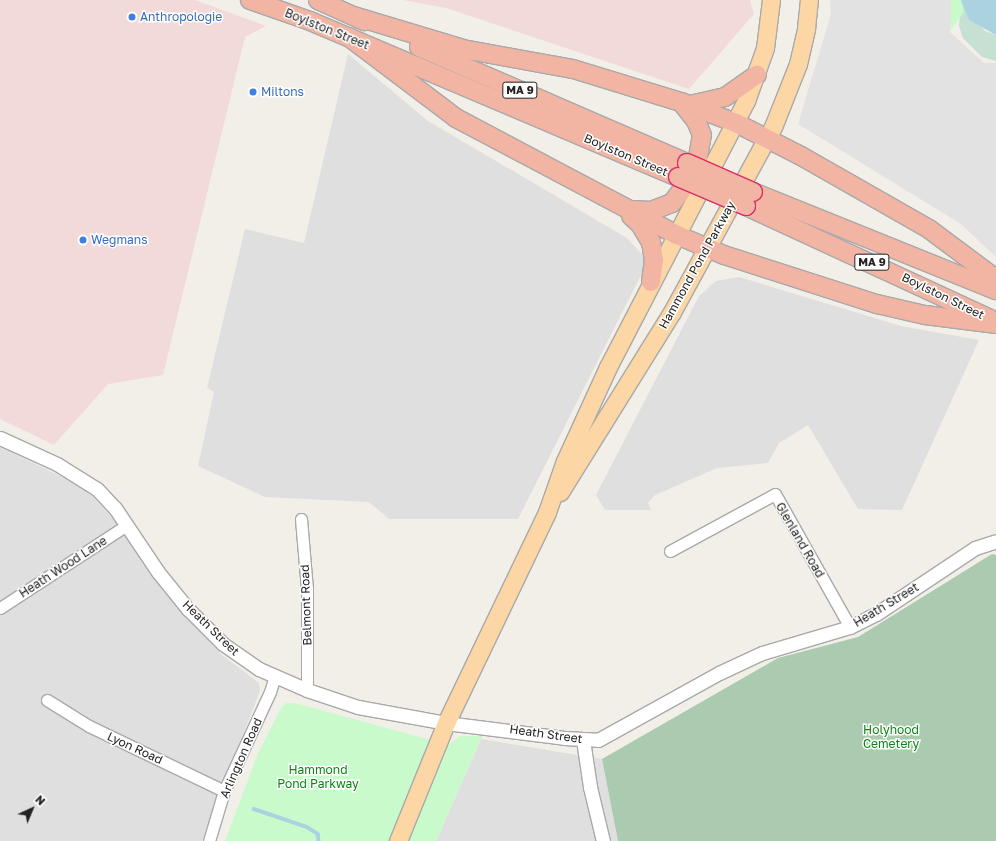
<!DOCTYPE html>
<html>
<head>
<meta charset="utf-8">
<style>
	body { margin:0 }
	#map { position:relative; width:996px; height:841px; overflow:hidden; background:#f2efe9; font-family:"Golos Text",sans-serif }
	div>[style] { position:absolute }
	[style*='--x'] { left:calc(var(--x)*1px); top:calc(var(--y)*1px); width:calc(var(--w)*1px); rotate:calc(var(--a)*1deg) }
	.residential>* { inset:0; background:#e0dfdf }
	.commercial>* { inset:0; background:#f2dad9 }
	.wetland>* { inset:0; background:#c6e0d4 }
	.cemetery>* { inset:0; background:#aacbaf }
	.park>* { inset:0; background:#c8facc }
	.parking>* { inset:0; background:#e2e2e2 }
	.water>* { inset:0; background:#aad3df }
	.stream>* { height:3.5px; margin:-1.75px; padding:0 1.75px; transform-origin:1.75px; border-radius:1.75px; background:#aad3df }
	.roads { filter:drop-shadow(1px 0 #a9a9a9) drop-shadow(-1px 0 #a9a9a9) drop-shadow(0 1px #a9a9a9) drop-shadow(0 -1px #a9a9a9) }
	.minor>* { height:11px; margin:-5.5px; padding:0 5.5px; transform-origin:5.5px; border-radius:5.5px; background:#fff }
	.tertiary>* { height:13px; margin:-6.5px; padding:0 6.5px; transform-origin:6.5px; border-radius:6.5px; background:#fff }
	.primary>* { height:17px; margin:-8.5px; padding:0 8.5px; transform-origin:8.5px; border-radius:8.5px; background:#fcd6a4 }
	.trunk>* { height:18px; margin:-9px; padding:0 9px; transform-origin:9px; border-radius:9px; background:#f2b4a3 }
	.bridges { filter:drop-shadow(1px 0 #dc2a67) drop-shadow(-1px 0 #dc2a67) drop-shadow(0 1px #dc2a67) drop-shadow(0 -1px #dc2a67) }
	.trunk-bridge>* { height:18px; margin:-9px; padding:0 9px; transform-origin:9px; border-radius:9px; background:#f2b4a3 }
	.dots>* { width:11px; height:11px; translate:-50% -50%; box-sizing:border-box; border:2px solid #fff; border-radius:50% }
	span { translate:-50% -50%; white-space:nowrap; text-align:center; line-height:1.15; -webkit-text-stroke:3px #fff; paint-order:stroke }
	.shield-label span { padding:1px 3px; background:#fff; border:1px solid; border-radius:3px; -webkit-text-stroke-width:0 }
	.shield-label { font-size:11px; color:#222; font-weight:700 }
	.shop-label { font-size:12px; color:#366cbe }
	.left { translate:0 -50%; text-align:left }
	.street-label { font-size:12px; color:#222 }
	.park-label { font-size:12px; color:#0c8416 }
	.north { position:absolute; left:12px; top:789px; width:40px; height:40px; -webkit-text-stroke:3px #fff; paint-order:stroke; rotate:44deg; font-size:11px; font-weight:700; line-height:16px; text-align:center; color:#222 }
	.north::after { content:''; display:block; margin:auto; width:14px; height:18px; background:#222; clip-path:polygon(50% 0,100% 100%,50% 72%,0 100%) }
</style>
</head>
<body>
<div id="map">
	<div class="residential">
		<i style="clip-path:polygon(348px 54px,428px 121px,627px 238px,648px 261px,518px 519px,389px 519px,369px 502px,265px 497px,198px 466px,214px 392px,207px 388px,245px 229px,304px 243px)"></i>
		<i style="clip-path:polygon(739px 277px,901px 326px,979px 340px,902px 510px,858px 509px,808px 425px,779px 443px,768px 463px,717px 468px,655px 495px,648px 503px,651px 510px,605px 510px,596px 495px,699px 296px,716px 281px)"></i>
		<i style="clip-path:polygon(0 447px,85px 488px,114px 520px,163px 591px,222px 655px,259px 683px,260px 691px,202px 841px,0 841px)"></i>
		<i style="clip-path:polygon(481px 739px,602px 759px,618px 841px,436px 841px)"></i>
	</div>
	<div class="commercial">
		<i style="clip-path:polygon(0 0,195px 0,266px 26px,245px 37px,163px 375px,108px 384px,54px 445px,0 419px)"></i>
		<i style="clip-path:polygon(403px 0,750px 0,754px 14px,689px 89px,446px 8px)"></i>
	</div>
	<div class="wetland">
		<i style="clip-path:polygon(961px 1px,985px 31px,996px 35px,996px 61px,982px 57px,963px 38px,959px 26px)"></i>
	</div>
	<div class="cemetery">
		<i style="clip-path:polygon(992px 554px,996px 555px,996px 841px,618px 841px,602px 759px,778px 658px,858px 637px)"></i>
	</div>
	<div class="park">
		<i style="clip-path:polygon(951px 0,961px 0,964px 12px,949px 32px)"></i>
		<i style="clip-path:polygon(286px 703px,295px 703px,449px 745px,460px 736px,482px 736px,436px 841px,225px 841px,258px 753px,281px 708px)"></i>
	</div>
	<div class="parking">
		<i style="clip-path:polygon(830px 0,951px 0,950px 32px,984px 63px,996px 63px,996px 257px,961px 224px,798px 124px,831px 14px)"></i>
	</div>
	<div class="water">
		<i style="clip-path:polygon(961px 0,996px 0,996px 35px,969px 20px)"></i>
	</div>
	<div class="stream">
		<i style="--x:254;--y:809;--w:56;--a:18.8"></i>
		<i style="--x:307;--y:827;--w:13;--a:32"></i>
		<i style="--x:318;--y:834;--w:7;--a:82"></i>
	</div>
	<div class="roads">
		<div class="minor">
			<i style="--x:301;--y:519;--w:70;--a:85.1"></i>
			<i style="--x:307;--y:589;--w:101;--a:90"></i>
			<i style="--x:670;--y:551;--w:119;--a:-28.5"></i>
			<i style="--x:775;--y:494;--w:153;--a:60.6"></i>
			<i style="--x:0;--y:608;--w:152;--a:-33.2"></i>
			<i style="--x:47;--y:700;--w:49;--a:31.8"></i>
			<i style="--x:89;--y:726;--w:150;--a:25.7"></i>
			<i style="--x:209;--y:841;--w:52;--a:-73.3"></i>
			<i style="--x:224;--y:791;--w:109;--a:-65.1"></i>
			<i style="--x:270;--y:692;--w:17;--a:-73"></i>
		</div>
		<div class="tertiary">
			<i style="--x:0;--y:438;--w:63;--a:24.5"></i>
			<i style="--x:57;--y:464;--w:47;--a:32"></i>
			<i style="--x:97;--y:489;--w:26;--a:47"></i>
			<i style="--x:115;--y:508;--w:77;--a:56.1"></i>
			<i style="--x:158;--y:572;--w:48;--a:51"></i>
			<i style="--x:188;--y:609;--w:49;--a:45"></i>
			<i style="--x:223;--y:644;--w:44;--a:34.8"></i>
			<i style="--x:259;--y:669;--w:52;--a:23.6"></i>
			<i style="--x:307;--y:690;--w:54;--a:18.4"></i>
			<i style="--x:358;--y:707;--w:89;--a:10.3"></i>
			<i style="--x:446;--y:723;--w:119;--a:7.2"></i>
			<i style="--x:564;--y:738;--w:34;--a:3"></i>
			<i style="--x:598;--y:740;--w:138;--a:-29"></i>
			<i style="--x:719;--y:673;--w:47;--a:-24.9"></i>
			<i style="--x:762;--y:653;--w:92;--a:-16.5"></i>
			<i style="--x:850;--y:627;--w:29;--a:-27"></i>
			<i style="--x:876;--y:614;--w:119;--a:-33.7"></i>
			<i style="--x:975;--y:548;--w:22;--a:-18"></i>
			<i style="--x:583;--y:740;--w:48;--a:81.5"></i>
			<i style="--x:590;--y:787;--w:56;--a:76.5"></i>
		</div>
		<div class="primary">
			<i style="--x:560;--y:492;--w:212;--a:-58.1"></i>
			<i style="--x:672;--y:312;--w:211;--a:-61.4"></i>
			<i style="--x:773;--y:127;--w:68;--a:-68.4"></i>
			<i style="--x:798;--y:64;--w:37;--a:-77"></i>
			<i style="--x:806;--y:28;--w:28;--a:-84"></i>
			<i style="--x:398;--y:841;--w:127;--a:-67.9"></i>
			<i style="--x:446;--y:723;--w:234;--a:-64.4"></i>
			<i style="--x:547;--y:512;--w:54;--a:-70.6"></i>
			<i style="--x:565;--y:461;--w:103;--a:-65.4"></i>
			<i style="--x:608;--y:367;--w:300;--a:-62.6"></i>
			<i style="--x:746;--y:101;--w:56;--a:-70.3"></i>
			<i style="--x:765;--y:48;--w:48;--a:-82.9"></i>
		</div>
		<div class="trunk">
			<i style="--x:250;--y:0;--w:64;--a:19.3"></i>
			<i style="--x:310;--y:21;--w:400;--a:23"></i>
			<i style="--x:318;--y:0;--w:51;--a:24.5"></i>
			<i style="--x:354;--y:16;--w:114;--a:16.8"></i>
			<i style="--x:463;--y:49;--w:112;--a:10.3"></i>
			<i style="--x:573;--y:69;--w:113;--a:17"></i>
			<i style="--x:681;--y:102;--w:59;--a:20.9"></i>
			<i style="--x:736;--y:123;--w:73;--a:26.9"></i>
			<i style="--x:801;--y:156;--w:147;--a:29.7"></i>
			<i style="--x:929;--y:229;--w:84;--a:36.7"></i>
			<i style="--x:349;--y:37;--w:134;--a:37.1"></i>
			<i style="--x:456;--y:118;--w:250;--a:27.9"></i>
			<i style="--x:677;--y:235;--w:51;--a:23.1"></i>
			<i style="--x:724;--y:255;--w:161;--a:17.8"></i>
			<i style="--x:877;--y:304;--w:49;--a:12.9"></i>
			<i style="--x:925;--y:315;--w:72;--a:7.2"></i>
			<i style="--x:419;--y:47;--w:292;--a:23.4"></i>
			<i style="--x:690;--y:105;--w:36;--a:-13"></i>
			<i style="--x:725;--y:97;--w:39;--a:-35"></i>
			<i style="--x:753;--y:192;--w:262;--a:22"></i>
			<i style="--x:746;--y:206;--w:269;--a:24.8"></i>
			<i style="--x:632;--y:210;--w:19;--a:3"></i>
			<i style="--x:651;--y:211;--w:22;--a:-21"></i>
			<i style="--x:672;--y:203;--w:15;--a:-53"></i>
			<i style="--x:681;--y:191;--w:38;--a:-63"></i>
			<i style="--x:698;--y:157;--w:22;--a:-80"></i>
			<i style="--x:702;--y:135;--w:15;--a:-113"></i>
			<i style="--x:696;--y:121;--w:24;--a:-128"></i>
			<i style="--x:631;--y:216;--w:12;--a:42"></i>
			<i style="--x:640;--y:224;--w:21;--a:59"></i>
			<i style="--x:651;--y:242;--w:18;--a:81"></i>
			<i style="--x:654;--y:260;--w:22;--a:98"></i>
		</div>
	</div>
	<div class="bridges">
		<div class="trunk-bridge">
			<i style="--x:687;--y:163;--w:72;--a:23.7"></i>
			<i style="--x:678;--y:177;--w:74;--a:23.1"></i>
		</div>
	</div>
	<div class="dots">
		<i style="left:132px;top:17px;background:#3f7fe0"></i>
		<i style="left:253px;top:92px;background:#3f7fe0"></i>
		<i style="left:83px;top:240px;background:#3f7fe0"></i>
	</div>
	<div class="shield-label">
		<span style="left:520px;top:90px">MA 9</span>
		<span style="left:872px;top:262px">MA 9</span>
	</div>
	<div class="shop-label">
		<span class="left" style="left:140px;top:17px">Anthropologie</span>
		<span class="left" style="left:261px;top:92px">Miltons</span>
		<span class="left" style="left:91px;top:240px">Wegmans</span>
	</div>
	<div class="street-label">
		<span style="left:327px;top:29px;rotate:22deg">Boylston Street</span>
		<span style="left:626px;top:155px;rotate:23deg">Boylston Street</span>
		<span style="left:697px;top:265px;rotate:-61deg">Hammond Pond Parkway</span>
		<span style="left:943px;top:296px;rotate:26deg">Boylston Street</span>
		<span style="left:800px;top:540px;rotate:60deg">Glenland Road</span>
		<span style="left:63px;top:567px;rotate:-33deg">Heath Wood Lane</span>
		<span style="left:306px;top:605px;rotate:-92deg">Belmont Road</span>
		<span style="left:886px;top:605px;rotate:-31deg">Heath Street</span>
		<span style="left:211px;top:628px;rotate:44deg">Heath Street</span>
		<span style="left:546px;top:734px;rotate:8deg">Heath Street</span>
		<span style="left:135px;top:748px;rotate:25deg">Lyon Road</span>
		<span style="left:241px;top:758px;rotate:-66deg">Arlington Road</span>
	</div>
	<div class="park-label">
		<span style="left:891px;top:737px">Holyhood<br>Cemetery</span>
		<span style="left:318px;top:777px">Hammond<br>Pond Parkway</span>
	</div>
	<div class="north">N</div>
</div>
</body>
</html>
